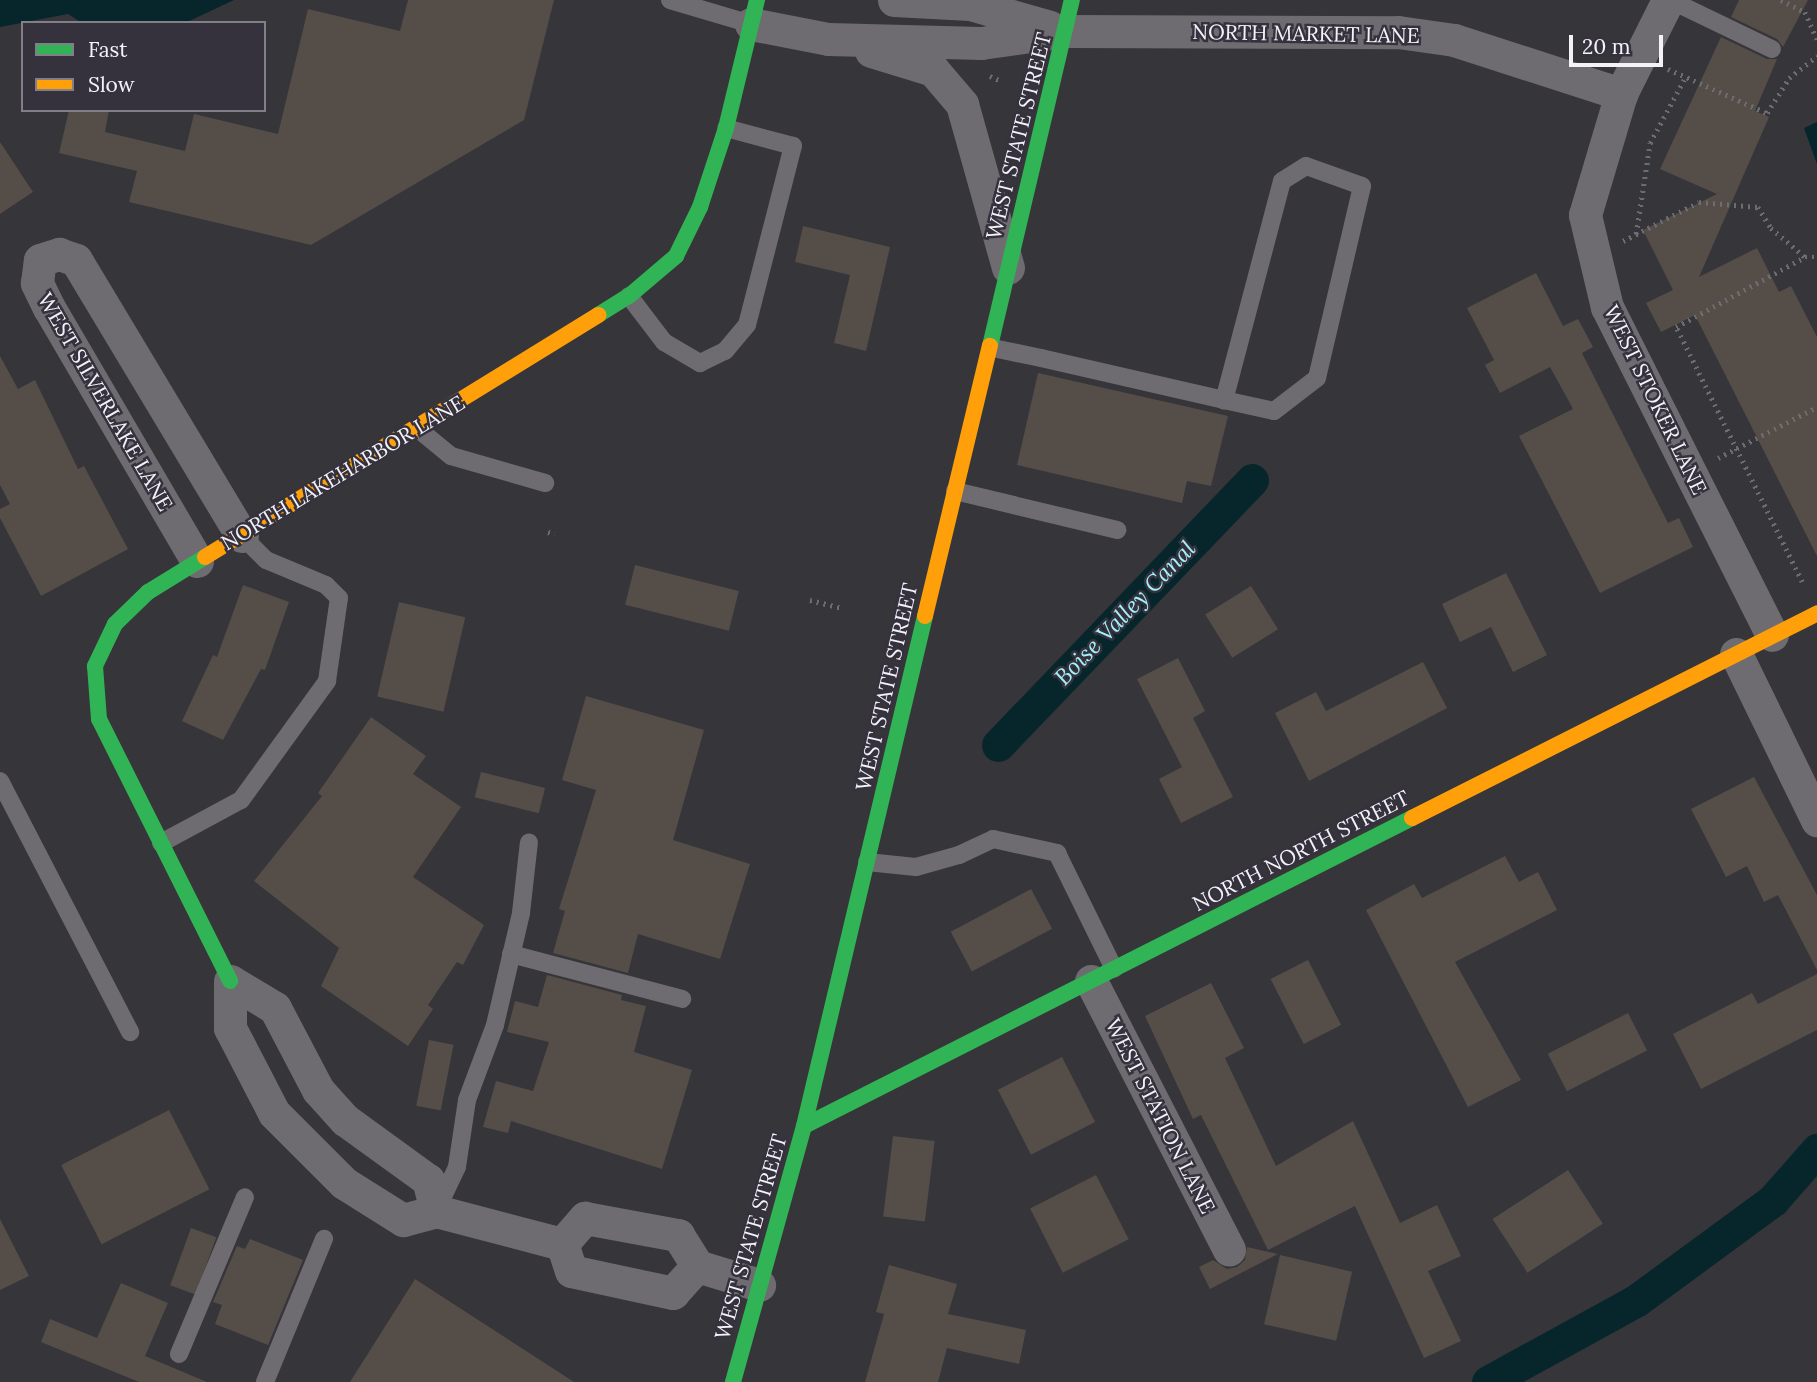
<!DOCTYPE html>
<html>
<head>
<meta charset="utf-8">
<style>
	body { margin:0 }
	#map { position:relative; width:1817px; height:1382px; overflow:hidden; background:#36353a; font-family:Lora,serif }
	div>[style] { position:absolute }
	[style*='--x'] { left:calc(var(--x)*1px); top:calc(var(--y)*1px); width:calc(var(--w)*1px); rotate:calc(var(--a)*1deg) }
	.water>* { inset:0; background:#07262b }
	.canal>* { height:33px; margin:-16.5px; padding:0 16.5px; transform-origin:16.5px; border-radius:16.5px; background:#07262b }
	.building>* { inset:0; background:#554d48; transform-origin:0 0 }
	.path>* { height:4.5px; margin-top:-2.25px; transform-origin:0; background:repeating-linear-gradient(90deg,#6d6c70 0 2px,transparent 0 7px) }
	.lane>* { height:18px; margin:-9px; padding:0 9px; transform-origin:9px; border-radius:9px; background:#6e6c71 }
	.street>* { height:33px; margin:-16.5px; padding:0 16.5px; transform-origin:16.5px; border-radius:16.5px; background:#6e6c71 }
	.fast>* { height:16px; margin:-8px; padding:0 8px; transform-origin:8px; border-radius:8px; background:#30b455 }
	.slow>* { height:16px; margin:-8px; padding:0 8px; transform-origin:8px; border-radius:8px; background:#ff9f0a }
	span { translate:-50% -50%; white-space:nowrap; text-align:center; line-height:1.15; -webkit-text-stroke:5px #35323d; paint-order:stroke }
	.street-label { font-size:21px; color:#f3f2f9 }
	.water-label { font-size:23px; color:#a3f1fc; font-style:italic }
	.legend { position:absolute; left:21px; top:21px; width:245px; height:91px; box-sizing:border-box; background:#35323d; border:2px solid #817f88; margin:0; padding:9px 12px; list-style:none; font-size:21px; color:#f3f2f9 }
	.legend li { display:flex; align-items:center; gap:14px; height:35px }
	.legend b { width:35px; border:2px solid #817f88 }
	.scale { position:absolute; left:1569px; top:35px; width:94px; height:32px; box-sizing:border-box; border:4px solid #f3f2f9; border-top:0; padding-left:9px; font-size:21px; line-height:24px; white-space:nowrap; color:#f3f2f9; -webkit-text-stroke:5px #35323d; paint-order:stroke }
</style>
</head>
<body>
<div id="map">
	<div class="water">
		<i style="clip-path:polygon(0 0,234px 0,185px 23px,82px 23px,68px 14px,0 27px)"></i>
		<i style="clip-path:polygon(1817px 122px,1817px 164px,1804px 128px)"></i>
	</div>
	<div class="canal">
		<i style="--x:998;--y:745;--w:367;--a:-46.2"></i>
		<i style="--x:1488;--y:1382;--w:170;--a:-28.8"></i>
		<i style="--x:1637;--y:1300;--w:169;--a:-36.3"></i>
		<i style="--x:1773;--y:1200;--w:67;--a:-48.7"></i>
	</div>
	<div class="building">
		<i style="clip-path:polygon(408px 0,554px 0,524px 120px,311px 245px,129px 202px,137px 171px,59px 153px,69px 110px,109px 110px,105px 132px,185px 151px,194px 114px,278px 134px,308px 9px,400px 31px)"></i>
		<i style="clip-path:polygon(1739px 0,1808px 0,1783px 47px,1777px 39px,1731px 17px)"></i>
		<i style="clip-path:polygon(1721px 37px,1767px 59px,1777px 59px,1755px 111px,1769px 117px,1699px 277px,1757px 248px,1779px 292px,1791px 286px,1817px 337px,1817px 556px,1695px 315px,1661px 332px,1646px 303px,1673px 290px,1643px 230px,1717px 194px,1660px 169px)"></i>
		<i style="clip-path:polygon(0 142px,33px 192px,0 214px)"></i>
		<i style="clip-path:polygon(803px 226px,890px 247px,866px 351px,834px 343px,850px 275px,795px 262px)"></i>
		<i style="clip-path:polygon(1536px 273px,1563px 326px,1578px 319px,1593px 347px,1582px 353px,1668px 523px,1679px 518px,1693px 547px,1600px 593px,1519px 436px,1573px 409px,1550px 367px,1500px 393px,1485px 365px,1494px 360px,1467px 308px)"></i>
		<i style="clip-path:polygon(0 356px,18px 389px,35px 380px,78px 469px,84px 466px,128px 549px,41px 596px,0 518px,0 509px,10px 504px,0 485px)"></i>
		<i style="clip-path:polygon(1038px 373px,1228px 416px,1211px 486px,1187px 481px,1182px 503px,1017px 465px)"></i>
		<i style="left:635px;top:565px;width:107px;height:41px;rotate:14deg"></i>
		<i style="clip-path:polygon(1506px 573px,1547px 655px,1513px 672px,1491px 627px,1460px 642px,1442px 604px)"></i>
		<i style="clip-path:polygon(243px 585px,289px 602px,265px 670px,261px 669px,223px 740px,182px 721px,213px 655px,217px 657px)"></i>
		<i style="left:1251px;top:586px;width:51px;height:54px;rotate:58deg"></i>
		<i style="left:399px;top:602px;width:68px;height:97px;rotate:13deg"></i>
		<i style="clip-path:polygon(1178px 658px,1205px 711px,1193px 718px,1233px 797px,1181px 823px,1159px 779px,1182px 767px,1137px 679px)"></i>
		<i style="clip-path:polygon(1423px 662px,1447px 708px,1309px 781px,1275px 713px,1316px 692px,1326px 711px)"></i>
		<i style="clip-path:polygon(586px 696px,704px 730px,673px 840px,750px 864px,720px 959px,638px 934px,628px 973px,553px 953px,565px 911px,559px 909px,596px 790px,562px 780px)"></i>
		<i style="clip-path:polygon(371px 717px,426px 756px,413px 774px,461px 807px,413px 877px,484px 925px,463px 965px,457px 962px,428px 1005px,433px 1009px,408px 1046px,321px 986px,339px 948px,254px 881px,322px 796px,318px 793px)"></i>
		<i style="left:481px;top:772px;width:66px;height:26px;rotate:14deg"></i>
		<i style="clip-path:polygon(1754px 777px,1817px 895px,1817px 970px,1778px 895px,1764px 902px,1747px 866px,1726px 877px,1691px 809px)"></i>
		<i style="clip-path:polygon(1505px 856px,1519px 882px,1538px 872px,1557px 910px,1455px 962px,1521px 1080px,1468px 1107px,1366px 910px,1414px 884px,1422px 898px)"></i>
		<i style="left:1031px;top:889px;width:45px;height:91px;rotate:62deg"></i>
		<i style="left:1308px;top:960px;width:73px;height:42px;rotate:63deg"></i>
		<i style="clip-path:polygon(1817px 974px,1817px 1030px,1701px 1089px,1673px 1034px,1752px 993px,1758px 1004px)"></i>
		<i style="clip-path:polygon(547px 975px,622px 995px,621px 1000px,646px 1006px,634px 1052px,692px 1070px,662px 1169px,511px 1121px,508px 1133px,483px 1127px,496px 1081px,533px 1091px,549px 1042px,507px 1032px,515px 1001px,538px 1007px)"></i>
		<i style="clip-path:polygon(1211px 983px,1244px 1048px,1225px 1058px,1276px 1166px,1353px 1121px,1400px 1223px,1437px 1205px,1461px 1256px,1428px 1271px,1461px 1341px,1424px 1358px,1355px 1206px,1268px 1250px,1201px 1115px,1193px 1119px,1145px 1016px)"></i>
		<i style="left:1628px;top:1013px;width:42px;height:90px;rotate:63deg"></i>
		<i style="left:429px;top:1040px;width:25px;height:67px;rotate:11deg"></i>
		<i style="left:1062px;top:1057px;width:73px;height:72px;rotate:63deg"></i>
		<i style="left:169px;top:1110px;width:89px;height:121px;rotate:63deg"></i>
		<i style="left:893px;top:1136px;width:42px;height:81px;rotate:7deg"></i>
		<i style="left:1568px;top:1170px;width:64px;height:90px;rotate:57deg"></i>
		<i style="left:1096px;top:1175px;width:72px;height:74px;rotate:63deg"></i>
		<i style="clip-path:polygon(0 1219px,29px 1276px,0 1290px)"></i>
		<i style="left:191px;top:1228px;width:27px;height:61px;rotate:20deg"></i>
		<i style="clip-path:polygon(250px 1239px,303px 1260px,268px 1345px,215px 1324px,222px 1305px,213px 1302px,237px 1246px,245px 1249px)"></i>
		<i style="clip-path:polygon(1247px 1247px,1278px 1254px,1210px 1289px,1199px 1267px,1213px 1260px,1227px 1269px,1237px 1267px,1245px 1260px)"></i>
		<i style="left:1280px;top:1255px;width:74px;height:71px;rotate:13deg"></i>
		<i style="clip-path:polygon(889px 1265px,957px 1284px,948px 1314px,1026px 1330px,1019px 1364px,947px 1348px,938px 1382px,865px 1382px,884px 1314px,876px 1312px)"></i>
		<i style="clip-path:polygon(415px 1279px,574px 1382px,350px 1382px)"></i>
		<i style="clip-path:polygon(121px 1283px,168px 1303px,145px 1356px,207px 1382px,139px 1382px,41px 1342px,50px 1319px,97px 1338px)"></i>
	</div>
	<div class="path">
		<i style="--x:1781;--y:0;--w:27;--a:27"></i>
		<i style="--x:1805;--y:12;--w:30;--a:66"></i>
		<i style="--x:1668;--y:69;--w:108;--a:24"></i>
		<i style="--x:1767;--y:113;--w:41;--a:-57.8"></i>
		<i style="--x:1789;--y:78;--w:36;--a:-38"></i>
		<i style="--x:990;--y:76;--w:10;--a:24"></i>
		<i style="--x:1636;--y:234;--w:92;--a:-81.3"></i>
		<i style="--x:1650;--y:143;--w:76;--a:-61.8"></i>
		<i style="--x:1623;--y:241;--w:85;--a:-27.2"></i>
		<i style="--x:1699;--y:202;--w:59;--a:4.8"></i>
		<i style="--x:1758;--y:207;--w:25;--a:58"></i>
		<i style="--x:1771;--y:228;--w:45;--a:40.5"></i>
		<i style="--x:1805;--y:257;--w:12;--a:0"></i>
		<i style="--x:1718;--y:458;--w:111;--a:-27.3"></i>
		<i style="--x:548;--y:532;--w:7;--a:16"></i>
		<i style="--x:1802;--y:582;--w:284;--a:-116.3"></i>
		<i style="--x:1676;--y:327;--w:147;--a:-28.5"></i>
		<i style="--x:810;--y:600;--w:32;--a:14"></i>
	</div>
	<div class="lane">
		<i style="--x:670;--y:0;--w:84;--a:16.5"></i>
		<i style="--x:1670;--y:0;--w:113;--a:25.7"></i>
		<i style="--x:629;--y:296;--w:58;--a:52.7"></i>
		<i style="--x:664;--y:342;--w:42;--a:30.3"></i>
		<i style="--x:700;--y:363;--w:28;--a:-26"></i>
		<i style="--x:725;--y:351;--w:34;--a:-50"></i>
		<i style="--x:747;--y:325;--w:185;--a:-75.6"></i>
		<i style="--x:793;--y:146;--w:69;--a:-165"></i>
		<i style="--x:993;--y:348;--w:49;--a:11.8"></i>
		<i style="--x:1041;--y:358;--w:188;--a:12.9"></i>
		<i style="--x:1224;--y:400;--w:51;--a:12.4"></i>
		<i style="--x:1274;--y:411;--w:54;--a:-37.5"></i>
		<i style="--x:1317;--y:378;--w:197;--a:-76.8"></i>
		<i style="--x:1362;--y:186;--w:59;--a:-160.3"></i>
		<i style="--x:1306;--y:166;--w:28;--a:148"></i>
		<i style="--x:1282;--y:181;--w:227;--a:104.8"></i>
		<i style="--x:417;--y:428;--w:44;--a:39.5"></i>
		<i style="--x:451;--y:456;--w:98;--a:16"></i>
		<i style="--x:955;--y:491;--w:167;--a:13.5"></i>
		<i style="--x:0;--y:781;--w:283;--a:62.6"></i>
		<i style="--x:161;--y:843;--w:91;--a:-28.3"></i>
		<i style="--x:241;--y:800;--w:147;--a:-54.1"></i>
		<i style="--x:327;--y:681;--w:84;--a:-81.8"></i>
		<i style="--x:339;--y:598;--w:18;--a:-135"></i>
		<i style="--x:326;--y:585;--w:65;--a:-157.4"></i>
		<i style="--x:266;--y:560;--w:34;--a:-135"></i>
		<i style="--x:867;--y:862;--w:49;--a:5.8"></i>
		<i style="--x:916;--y:867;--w:45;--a:-15.6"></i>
		<i style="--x:959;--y:855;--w:38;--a:-25"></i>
		<i style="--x:993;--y:839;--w:66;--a:12.3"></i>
		<i style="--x:1057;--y:853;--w:129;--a:63.8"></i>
		<i style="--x:511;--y:954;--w:177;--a:14.7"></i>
		<i style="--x:438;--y:1207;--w:44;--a:-64.6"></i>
		<i style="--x:457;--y:1167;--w:68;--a:-81.5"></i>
		<i style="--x:467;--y:1100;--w:80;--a:-69.5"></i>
		<i style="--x:495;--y:1025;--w:115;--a:-76.9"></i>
		<i style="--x:521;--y:913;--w:71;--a:-83.6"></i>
		<i style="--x:179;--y:1354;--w:170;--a:-67.2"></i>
		<i style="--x:265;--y:1382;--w:155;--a:-67.6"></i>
	</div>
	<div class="street">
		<i style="--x:894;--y:0;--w:76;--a:3"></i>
		<i style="--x:970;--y:4;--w:83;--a:16"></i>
		<i style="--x:1668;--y:0;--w:105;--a:116.6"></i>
		<i style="--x:1621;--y:94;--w:126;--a:106.6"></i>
		<i style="--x:1585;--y:215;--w:95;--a:76.6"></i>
		<i style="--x:1607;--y:307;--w:367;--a:63.3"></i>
		<i style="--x:751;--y:24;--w:78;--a:11"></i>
		<i style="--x:828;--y:39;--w:153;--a:1.5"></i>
		<i style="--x:981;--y:43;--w:86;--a:-8"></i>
		<i style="--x:1066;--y:31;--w:332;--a:0.2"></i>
		<i style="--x:1398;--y:32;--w:57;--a:8.1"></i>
		<i style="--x:1454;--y:40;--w:176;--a:17.9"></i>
		<i style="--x:871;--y:51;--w:65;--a:17"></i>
		<i style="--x:933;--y:70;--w:45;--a:49.5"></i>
		<i style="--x:962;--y:104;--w:170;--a:74.3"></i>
		<i style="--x:197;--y:561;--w:293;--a:-120.3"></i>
		<i style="--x:49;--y:308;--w:28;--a:-116"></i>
		<i style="--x:37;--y:283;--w:23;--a:-83"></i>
		<i style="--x:40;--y:260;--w:20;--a:-18"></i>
		<i style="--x:59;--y:254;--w:18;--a:19"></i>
		<i style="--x:76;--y:260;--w:322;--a:59"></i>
		<i style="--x:1736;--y:654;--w:185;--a:64"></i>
		<i style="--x:1091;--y:981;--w:302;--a:62.8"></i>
		<i style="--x:436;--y:1211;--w:32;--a:-104"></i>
		<i style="--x:428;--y:1180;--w:102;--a:-144.1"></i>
		<i style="--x:345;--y:1120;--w:40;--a:-132"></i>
		<i style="--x:318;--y:1090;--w:93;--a:-117.7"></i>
		<i style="--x:275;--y:1008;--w:52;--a:-149"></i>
		<i style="--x:230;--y:981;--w:47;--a:90"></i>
		<i style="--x:230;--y:1028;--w:96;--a:62.6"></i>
		<i style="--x:274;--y:1113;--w:99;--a:45"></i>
		<i style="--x:344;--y:1183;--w:70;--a:32.1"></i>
		<i style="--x:403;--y:1220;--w:34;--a:-15"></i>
		<i style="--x:436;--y:1211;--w:130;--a:14.7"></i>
		<i style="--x:585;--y:1218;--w:95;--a:10.4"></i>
		<i style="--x:678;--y:1235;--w:36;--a:58"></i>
		<i style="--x:697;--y:1266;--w:36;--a:132"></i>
		<i style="--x:673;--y:1293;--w:104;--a:-167.8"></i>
		<i style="--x:571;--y:1271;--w:28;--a:-108"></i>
		<i style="--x:562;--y:1244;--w:35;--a:-49"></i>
		<i style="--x:697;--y:1266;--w:65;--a:17"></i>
	</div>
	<div class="fast">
		<i style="--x:598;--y:315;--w:36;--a:-32"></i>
		<i style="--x:629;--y:296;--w:62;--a:-40.4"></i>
		<i style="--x:676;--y:256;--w:55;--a:-63.9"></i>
		<i style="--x:700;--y:207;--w:83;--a:-71.8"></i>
		<i style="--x:726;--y:128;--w:132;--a:-76.4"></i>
		<i style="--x:990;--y:346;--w:356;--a:-76.7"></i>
		<i style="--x:205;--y:557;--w:67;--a:148.4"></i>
		<i style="--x:148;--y:592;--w:46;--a:135.9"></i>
		<i style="--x:115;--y:624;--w:47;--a:115.5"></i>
		<i style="--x:95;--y:666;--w:53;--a:85.7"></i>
		<i style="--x:99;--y:719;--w:293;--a:63.4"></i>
		<i style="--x:804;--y:1126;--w:682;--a:-26.87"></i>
		<i style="--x:733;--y:1382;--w:266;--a:-74.5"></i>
		<i style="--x:804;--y:1126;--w:524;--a:-76.65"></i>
	</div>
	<div class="slow">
		<i style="--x:205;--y:557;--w:462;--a:-31.6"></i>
		<i style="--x:925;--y:616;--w:278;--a:-76.5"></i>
		<i style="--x:1412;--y:818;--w:454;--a:-26.8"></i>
	</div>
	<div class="street-label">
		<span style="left:1306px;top:34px;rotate:1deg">NORTH MARKET LANE</span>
		<span style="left:1019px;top:136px;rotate:-76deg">WEST STATE STREET</span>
		<span style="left:1655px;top:400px;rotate:64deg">WEST STOKER LANE</span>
		<span style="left:105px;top:402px;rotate:60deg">WEST SILVERLAKE LANE</span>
		<span style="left:343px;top:473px;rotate:-31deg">NORTH LAKEHARBOR LANE</span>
		<span style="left:887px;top:687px;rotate:-77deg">WEST STATE STREET</span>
		<span style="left:1301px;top:851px;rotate:-27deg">NORTH NORTH STREET</span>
		<span style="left:1160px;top:1116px;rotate:63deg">WEST STATION LANE</span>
		<span style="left:751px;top:1237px;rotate:-74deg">WEST STATE STREET</span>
	</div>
	<div class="water-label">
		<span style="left:1125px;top:613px;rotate:-46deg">Boise Valley Canal</span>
	</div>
	<ul class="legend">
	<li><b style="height:9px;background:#30b455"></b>Fast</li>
	<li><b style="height:9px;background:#ff9f0a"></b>Slow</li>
	</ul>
	<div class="scale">20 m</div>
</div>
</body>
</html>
